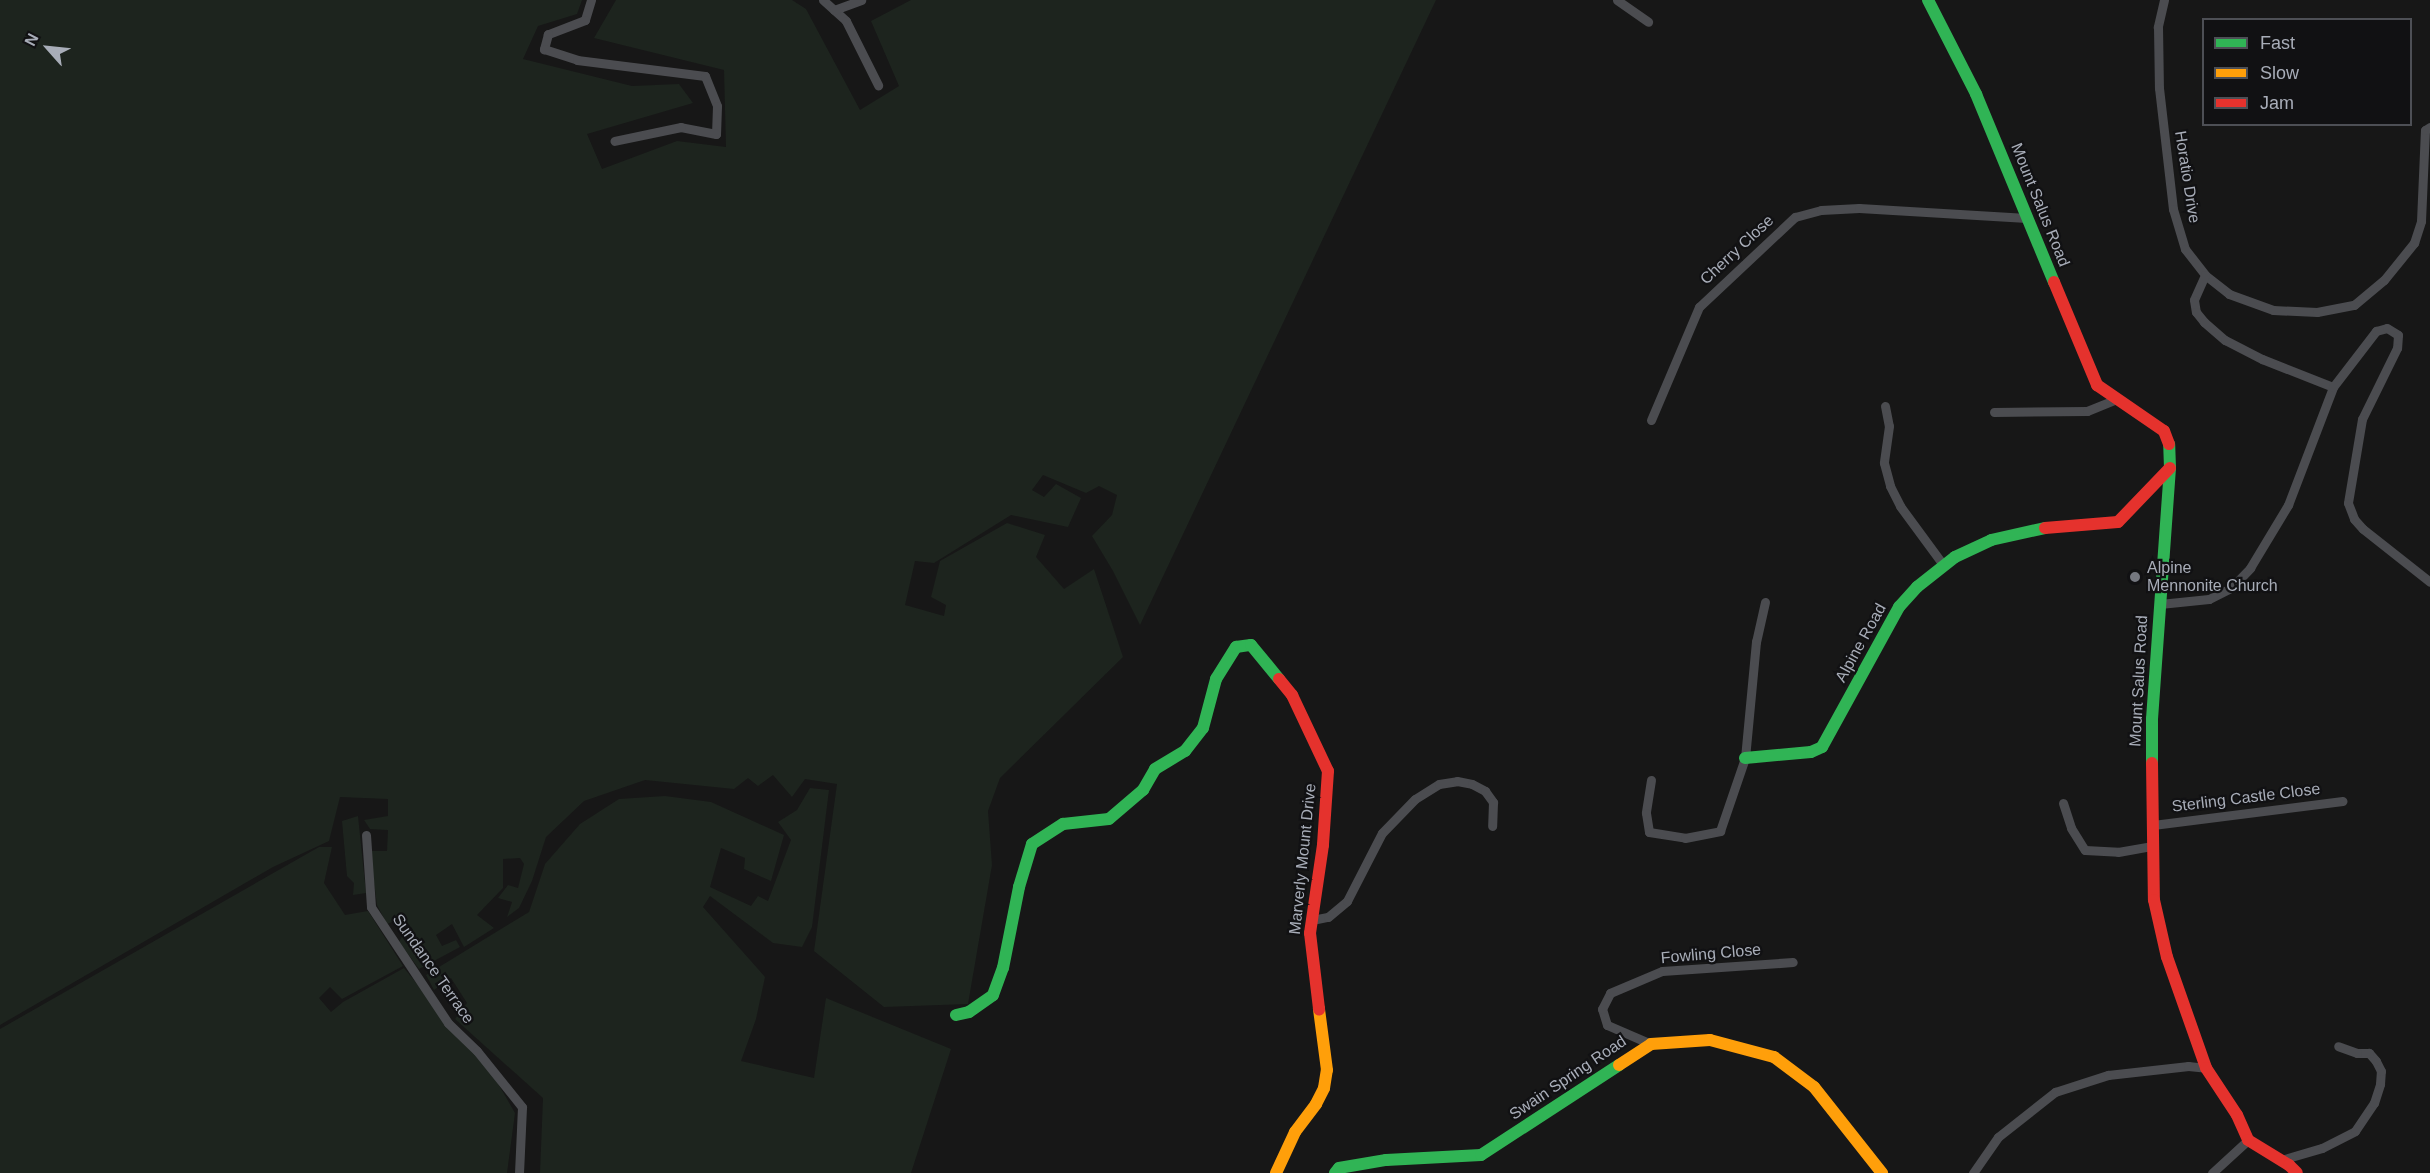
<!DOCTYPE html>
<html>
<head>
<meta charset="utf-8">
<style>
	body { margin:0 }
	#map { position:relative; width:2430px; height:1173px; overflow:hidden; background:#171717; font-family:Helvetica,sans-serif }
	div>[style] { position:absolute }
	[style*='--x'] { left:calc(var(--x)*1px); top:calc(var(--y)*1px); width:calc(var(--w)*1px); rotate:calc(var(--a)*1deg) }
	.green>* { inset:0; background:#1d241e }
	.street>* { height:9px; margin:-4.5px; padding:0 4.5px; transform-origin:4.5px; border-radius:4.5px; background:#4b4c50 }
	.fast>* { height:12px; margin:-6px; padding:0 6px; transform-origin:6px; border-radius:6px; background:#30b455 }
	.slow>* { height:12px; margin:-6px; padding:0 6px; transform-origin:6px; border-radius:6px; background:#ff9f0a }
	.jam>* { height:12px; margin:-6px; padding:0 6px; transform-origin:6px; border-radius:6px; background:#e5322d }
	.dots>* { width:16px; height:16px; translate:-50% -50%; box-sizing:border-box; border:3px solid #111113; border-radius:50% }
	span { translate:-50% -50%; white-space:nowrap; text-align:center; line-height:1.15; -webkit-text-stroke:4.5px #111113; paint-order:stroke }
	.street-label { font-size:16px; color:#a8adb8 }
	.poi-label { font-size:16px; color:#a8adb8 }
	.left { translate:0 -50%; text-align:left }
	.legend { position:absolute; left:2202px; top:18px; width:210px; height:108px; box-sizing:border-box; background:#111113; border:2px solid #4d4f55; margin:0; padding:8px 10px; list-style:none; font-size:18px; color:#a8adb8 }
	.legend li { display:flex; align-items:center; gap:12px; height:30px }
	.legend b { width:30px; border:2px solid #4d4f55 }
	.north { position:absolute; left:18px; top:18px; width:60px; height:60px; -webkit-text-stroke:4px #111113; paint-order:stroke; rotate:297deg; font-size:16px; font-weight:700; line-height:24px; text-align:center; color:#a8adb8 }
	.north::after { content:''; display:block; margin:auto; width:21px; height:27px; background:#a8adb8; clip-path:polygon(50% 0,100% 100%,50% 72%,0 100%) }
</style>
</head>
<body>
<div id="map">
	<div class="green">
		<i style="clip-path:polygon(0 0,582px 0,577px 14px,538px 26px,523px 59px,632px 86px,679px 84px,693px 103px,587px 134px,602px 169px,677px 141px,726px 147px,724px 70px,594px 38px,616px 0,792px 0,806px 9px,860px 110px,899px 86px,871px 21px,911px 0,1436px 0,1140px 625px,1113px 571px,1092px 536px,1112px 515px,1117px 495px,1099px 486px,1086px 493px,1043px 475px,1032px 490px,1044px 497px,1056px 484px,1081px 498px,1068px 527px,1011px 515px,934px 563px,915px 561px,905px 605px,944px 616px,946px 605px,931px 597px,940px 561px,1007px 523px,1045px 535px,1036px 557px,1064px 589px,1094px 569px,1123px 657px,1000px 778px,988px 811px,992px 865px,968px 1004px,884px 1007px,814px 951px,837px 784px,805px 779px,792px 797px,773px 775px,758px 786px,748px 778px,734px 789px,645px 780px,584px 801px,546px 837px,532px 881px,519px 908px,507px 917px,512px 902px,498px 898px,508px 885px,518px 888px,524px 864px,520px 858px,503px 859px,503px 888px,477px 915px,494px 928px,464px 947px,452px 924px,436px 935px,442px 946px,456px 940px,460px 947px,419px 969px,399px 942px,404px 933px,397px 920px,387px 924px,377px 905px,370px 851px,387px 851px,388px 830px,370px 829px,364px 820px,388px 816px,388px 799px,340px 797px,329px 841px,273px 867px,0 1025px)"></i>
		<i style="clip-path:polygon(810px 788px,829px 790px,812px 927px,802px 947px,773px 943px,710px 896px,703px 907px,765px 977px,756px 1019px,741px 1061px,814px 1078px,826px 998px,951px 1049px,911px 1173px,540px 1173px,543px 1098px,455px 1019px,467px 1003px,451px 978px,434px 990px,426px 975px,529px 912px,545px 864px,580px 824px,619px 799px,665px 796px,711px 802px,784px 835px,771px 881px,744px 869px,745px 858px,721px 848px,710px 887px,751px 906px,758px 896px,768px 901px,791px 840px,778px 822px,797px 810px)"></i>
		<i style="clip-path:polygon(358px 816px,366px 893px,353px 895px,354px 883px,347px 876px,342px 821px)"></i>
		<i style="clip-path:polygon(319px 847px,332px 847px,324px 883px,345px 915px,368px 911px,403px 966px,342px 999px,330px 987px,319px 998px,331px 1012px,343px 1002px,404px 968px,496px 1080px,515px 1113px,507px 1173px,0 1173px,0 1029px)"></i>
	</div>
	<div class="street">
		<i style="--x:591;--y:0;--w:21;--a:107"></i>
		<i style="--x:585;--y:20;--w:40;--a:159"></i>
		<i style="--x:548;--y:34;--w:16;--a:105"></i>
		<i style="--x:544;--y:49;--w:35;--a:18"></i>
		<i style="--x:577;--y:60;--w:129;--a:7.1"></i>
		<i style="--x:705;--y:76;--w:32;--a:68"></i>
		<i style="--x:717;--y:106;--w:28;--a:92"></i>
		<i style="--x:716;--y:134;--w:36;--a:-169"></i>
		<i style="--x:681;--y:127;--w:68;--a:168.2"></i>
		<i style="--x:823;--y:0;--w:31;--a:42"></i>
		<i style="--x:846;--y:21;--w:72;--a:63.4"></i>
		<i style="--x:1617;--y:0;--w:38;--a:35"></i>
		<i style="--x:2164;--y:0;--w:28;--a:103"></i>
		<i style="--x:2158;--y:27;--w:61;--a:89.1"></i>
		<i style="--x:2159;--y:88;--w:122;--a:83.4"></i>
		<i style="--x:2173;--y:209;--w:42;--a:73.3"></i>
		<i style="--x:2185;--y:249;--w:33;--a:52"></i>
		<i style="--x:2205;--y:275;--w:31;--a:38"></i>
		<i style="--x:2229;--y:294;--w:47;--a:20"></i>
		<i style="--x:2273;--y:310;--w:44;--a:2.6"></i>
		<i style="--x:2317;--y:312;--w:38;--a:-11"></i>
		<i style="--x:2354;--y:305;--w:39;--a:-40"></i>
		<i style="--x:2384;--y:280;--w:48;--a:-51"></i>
		<i style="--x:2414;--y:243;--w:23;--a:-72"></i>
		<i style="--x:2421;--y:221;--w:91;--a:-87.5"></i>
		<i style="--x:2425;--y:130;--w:6;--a:-31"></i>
		<i style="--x:834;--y:10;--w:29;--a:-20"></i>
		<i style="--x:2205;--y:275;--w:27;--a:114"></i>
		<i style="--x:2194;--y:300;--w:12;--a:81"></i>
		<i style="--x:2196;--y:312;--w:13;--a:51"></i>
		<i style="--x:2204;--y:322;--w:28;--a:41"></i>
		<i style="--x:2225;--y:340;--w:42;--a:27.2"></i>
		<i style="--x:2262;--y:359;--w:76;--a:21.5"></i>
		<i style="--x:1885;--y:406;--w:20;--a:79"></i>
		<i style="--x:1889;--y:426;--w:37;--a:98"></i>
		<i style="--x:1884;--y:463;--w:24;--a:75"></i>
		<i style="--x:1890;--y:486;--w:22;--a:63"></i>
		<i style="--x:1900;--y:506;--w:74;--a:53.7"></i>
		<i style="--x:1994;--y:412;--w:93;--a:-0.6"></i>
		<i style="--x:2087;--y:411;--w:31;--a:-22"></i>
		<i style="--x:1651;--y:420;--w:123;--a:-67"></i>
		<i style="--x:1699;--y:307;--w:132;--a:-43.2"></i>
		<i style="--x:1795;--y:217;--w:27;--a:-15"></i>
		<i style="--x:1821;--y:210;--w:38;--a:-3"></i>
		<i style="--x:1859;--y:208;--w:168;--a:3.4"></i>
		<i style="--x:2160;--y:604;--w:49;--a:-5.8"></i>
		<i style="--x:2209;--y:599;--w:25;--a:-27"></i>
		<i style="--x:2231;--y:588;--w:28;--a:-46"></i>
		<i style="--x:2250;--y:568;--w:74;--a:-58.9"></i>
		<i style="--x:2288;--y:505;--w:126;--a:-69.1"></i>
		<i style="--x:2333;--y:387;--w:71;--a:-52.5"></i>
		<i style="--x:2376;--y:331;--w:11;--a:-15"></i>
		<i style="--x:2387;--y:328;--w:13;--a:32"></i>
		<i style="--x:2398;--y:335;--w:13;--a:94"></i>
		<i style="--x:2397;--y:348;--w:79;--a:116.2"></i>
		<i style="--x:2362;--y:419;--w:85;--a:99.5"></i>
		<i style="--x:2348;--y:503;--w:17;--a:69"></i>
		<i style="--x:2354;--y:519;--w:13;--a:48"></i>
		<i style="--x:2363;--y:529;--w:85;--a:38.3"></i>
		<i style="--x:1651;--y:780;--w:33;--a:99"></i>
		<i style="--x:1646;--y:813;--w:19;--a:81"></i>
		<i style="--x:1649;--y:832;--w:36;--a:9"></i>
		<i style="--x:1685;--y:838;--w:36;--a:-11"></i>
		<i style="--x:1720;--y:831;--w:77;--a:-71.1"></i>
		<i style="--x:1745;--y:758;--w:117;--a:-84.6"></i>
		<i style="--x:1756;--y:642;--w:41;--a:-77.3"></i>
		<i style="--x:2063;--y:803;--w:26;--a:72"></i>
		<i style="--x:2071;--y:828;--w:26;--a:58"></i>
		<i style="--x:2085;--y:850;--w:33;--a:3"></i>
		<i style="--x:2118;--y:852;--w:35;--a:-10"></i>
		<i style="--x:2153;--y:825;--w:191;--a:-7.2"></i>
		<i style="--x:366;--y:835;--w:72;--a:86"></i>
		<i style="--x:371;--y:907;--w:139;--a:56.4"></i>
		<i style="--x:448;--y:1023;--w:40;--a:44"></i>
		<i style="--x:477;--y:1051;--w:72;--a:51.2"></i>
		<i style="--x:522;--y:1107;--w:66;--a:92.6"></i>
		<i style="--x:1312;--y:920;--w:16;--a:-11"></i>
		<i style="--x:1328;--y:917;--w:25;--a:-40"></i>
		<i style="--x:1347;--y:901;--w:76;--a:-62.8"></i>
		<i style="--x:1382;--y:833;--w:47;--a:-45.9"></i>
		<i style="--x:1415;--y:799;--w:28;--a:-32"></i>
		<i style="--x:1439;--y:784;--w:18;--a:-9"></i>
		<i style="--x:1457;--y:781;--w:15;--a:11"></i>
		<i style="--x:1472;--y:784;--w:15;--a:28"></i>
		<i style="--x:1485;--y:791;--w:14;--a:54"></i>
		<i style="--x:1493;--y:802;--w:24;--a:92"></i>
		<i style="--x:1651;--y:1044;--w:48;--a:-156.6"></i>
		<i style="--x:1607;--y:1025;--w:17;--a:-107"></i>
		<i style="--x:1602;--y:1009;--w:18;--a:-63"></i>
		<i style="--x:1610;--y:993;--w:56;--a:-22.9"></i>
		<i style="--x:1662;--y:971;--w:131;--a:-3.9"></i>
		<i style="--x:2281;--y:1160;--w:43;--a:-16.3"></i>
		<i style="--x:2322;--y:1148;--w:37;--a:-27"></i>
		<i style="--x:2355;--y:1131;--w:34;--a:-56"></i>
		<i style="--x:2374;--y:1103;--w:20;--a:-72"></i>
		<i style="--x:2380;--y:1084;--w:13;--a:-86"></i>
		<i style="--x:2381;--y:1071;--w:11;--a:-117"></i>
		<i style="--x:2376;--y:1061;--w:11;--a:-131"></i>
		<i style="--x:2369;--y:1053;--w:12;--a:180"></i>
		<i style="--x:2357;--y:1053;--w:20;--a:-160"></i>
		<i style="--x:1973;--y:1173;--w:44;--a:-55.2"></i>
		<i style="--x:1998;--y:1137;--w:73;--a:-38.3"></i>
		<i style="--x:2055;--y:1092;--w:56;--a:-17.8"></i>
		<i style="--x:2108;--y:1075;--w:81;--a:-6.4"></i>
		<i style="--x:2188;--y:1066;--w:18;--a:6"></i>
		<i style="--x:2212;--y:1173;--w:49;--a:-42.5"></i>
	</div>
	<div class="fast">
		<i style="--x:1928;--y:0;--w:106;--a:62.9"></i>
		<i style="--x:1976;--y:94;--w:204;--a:67.5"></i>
		<i style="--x:1745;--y:758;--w:66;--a:-5.2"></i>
		<i style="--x:1811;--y:752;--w:12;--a:-24"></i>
		<i style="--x:1822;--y:747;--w:160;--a:-61.2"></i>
		<i style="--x:1899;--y:607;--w:27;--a:-48"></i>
		<i style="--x:1917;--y:587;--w:48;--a:-38.3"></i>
		<i style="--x:1955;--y:557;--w:40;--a:-25"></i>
		<i style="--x:1991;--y:540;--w:55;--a:-12.5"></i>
		<i style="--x:2152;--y:763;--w:44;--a:-90"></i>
		<i style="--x:2152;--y:719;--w:252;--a:-85.9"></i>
		<i style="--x:2170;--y:468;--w:24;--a:-92"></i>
		<i style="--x:956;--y:1015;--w:13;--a:-13"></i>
		<i style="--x:969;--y:1012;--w:29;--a:-35"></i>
		<i style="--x:993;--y:995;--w:29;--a:-70"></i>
		<i style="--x:1003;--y:968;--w:83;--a:-78.8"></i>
		<i style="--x:1019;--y:887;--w:45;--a:-73.2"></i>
		<i style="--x:1032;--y:844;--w:37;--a:-33"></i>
		<i style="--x:1063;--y:824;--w:46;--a:-6.2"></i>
		<i style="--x:1109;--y:819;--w:45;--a:-40.5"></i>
		<i style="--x:1143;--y:790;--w:24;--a:-60"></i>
		<i style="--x:1155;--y:769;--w:35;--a:-31"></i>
		<i style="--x:1185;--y:751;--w:29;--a:-52"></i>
		<i style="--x:1203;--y:728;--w:51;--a:-75.1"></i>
		<i style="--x:1216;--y:679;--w:38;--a:-58"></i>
		<i style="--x:1236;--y:647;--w:15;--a:-8"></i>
		<i style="--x:1251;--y:645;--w:44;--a:50.5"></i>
		<i style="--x:1335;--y:1173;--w:6;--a:-51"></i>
		<i style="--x:1339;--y:1168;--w:48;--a:-9.7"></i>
		<i style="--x:1386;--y:1160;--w:95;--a:-3"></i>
		<i style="--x:1481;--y:1155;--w:165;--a:-33.1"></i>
	</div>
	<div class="slow">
		<i style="--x:1619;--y:1065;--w:38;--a:-33"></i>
		<i style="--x:1651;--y:1044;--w:59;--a:-3.9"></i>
		<i style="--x:1710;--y:1040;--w:66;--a:14.9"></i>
		<i style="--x:1774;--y:1057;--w:50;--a:36.9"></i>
		<i style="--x:1814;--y:1087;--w:110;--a:51.7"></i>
		<i style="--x:1276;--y:1173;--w:45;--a:-65.1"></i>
		<i style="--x:1295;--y:1132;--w:35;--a:-53"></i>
		<i style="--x:1316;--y:1104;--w:18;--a:-63"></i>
		<i style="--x:1324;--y:1088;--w:18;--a:-81"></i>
		<i style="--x:1327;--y:1070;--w:62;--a:-97.5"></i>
	</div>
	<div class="jam">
		<i style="--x:2054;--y:282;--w:112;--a:67.3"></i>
		<i style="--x:2097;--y:385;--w:81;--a:34.5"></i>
		<i style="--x:2164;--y:431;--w:14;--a:69"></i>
		<i style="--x:2045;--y:528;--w:73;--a:-4.7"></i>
		<i style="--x:2118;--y:522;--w:75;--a:-46.1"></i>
		<i style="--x:1279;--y:679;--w:21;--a:51"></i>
		<i style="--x:1292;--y:695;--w:84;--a:64.7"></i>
		<i style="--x:1328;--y:771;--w:74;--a:93.9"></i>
		<i style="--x:1323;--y:845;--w:89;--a:98.4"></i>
		<i style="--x:1310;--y:933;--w:77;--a:83.2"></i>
		<i style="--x:2152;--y:763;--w:137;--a:89.2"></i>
		<i style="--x:2154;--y:900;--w:58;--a:77.2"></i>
		<i style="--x:2167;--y:957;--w:118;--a:70.6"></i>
		<i style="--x:2206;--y:1068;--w:56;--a:56.6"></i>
		<i style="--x:2237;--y:1115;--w:27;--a:66"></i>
		<i style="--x:2248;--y:1140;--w:48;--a:31.4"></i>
		<i style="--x:2289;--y:1165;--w:11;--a:45"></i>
	</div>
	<div class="dots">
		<i style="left:2135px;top:577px;background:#757880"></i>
	</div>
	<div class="street-label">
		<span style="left:2187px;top:177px;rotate:81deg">Horatio Drive</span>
		<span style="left:2040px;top:205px;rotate:68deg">Mount Salus Road</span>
		<span style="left:1737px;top:250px;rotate:-43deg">Cherry Close</span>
		<span style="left:1861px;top:643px;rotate:-61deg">Alpine Road</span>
		<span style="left:2139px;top:681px;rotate:-87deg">Mount Salus Road</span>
		<span style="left:2246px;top:798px;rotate:-7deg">Sterling Castle Close</span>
		<span style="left:1303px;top:859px;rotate:-84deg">Marverly Mount Drive</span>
		<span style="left:1711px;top:954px;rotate:-5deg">Fowling Close</span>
		<span style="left:433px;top:969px;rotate:55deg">Sundance Terrace</span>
		<span style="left:1568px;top:1078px;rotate:-34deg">Swain Spring Road</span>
	</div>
	<div class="poi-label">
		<span class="left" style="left:2147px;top:577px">Alpine<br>Mennonite Church</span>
	</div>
	<ul class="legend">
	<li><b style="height:8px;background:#30b455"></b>Fast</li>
	<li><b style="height:8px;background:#ff9f0a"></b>Slow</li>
	<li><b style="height:8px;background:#e5322d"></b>Jam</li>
	</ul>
	<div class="north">N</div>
</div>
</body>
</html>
